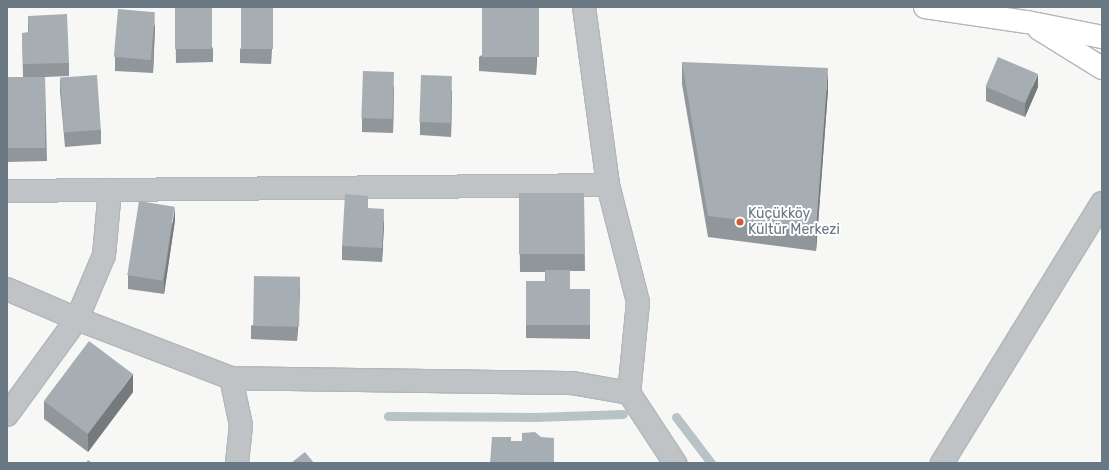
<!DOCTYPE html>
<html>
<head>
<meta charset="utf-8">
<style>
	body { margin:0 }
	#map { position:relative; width:1109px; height:470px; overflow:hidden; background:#f7f7f5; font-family:Rubik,sans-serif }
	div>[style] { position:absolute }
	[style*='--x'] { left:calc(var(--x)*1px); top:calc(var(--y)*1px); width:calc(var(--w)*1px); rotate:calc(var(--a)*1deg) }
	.stream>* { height:9px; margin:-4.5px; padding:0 4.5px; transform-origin:4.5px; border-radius:4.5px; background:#b8c3c6 }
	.roads { filter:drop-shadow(1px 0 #b2b7ba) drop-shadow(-1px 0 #b2b7ba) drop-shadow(0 1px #b2b7ba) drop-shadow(0 -1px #b2b7ba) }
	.minor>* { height:22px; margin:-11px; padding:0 11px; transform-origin:11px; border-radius:11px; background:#bfc3c6 }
	.major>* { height:22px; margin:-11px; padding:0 11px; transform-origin:11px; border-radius:11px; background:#fff }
	.wall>* { inset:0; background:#90969a }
	.shaded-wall>* { inset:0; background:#757a7d }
	.building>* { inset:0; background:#a7aeb3; transform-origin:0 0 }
	.dots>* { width:11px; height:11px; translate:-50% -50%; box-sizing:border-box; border:2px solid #fff; border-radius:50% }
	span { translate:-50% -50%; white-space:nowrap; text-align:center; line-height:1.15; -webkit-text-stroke:4px #fff; paint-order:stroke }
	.poi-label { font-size:14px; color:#697883 }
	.left { translate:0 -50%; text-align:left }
	.frame { position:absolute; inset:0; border:8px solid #697883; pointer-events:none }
</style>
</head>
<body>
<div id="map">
	<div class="stream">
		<i style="--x:388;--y:416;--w:147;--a:0.4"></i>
		<i style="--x:535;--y:417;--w:88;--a:-2"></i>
		<i style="--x:676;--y:417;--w:58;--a:52.7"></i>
	</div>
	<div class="roads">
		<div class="minor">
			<i style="--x:584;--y:7;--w:180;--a:82.3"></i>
			<i style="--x:7;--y:191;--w:601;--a:-0.57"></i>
			<i style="--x:608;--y:185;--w:121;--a:75.6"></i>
			<i style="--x:638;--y:302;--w:91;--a:95.6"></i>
			<i style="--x:629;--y:393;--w:58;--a:-170"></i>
			<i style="--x:572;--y:383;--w:341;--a:-179.2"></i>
			<i style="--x:231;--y:378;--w:165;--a:-159"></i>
			<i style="--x:77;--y:319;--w:76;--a:-156.8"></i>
			<i style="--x:231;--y:378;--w:48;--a:78"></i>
			<i style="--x:241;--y:425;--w:38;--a:96"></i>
			<i style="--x:629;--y:393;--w:84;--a:56.7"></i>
			<i style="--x:7;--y:415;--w:119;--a:-53.9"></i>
			<i style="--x:77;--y:319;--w:69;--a:-67.1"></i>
			<i style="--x:104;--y:255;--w:65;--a:-84.7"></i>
			<i style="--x:942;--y:463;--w:305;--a:-58.4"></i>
		</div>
		<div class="major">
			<i style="--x:925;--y:7;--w:103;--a:8.4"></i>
			<i style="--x:1027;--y:22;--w:76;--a:11.3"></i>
			<i style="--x:1039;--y:29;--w:74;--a:31.8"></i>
		</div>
	</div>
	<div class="wall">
		<i style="clip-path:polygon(175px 7px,213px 48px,213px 62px,176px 63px)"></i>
		<i style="clip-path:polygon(28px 16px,69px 63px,69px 76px,45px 77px,47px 161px,7px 162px,7px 77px,23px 77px,22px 33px,28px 33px)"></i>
		<i style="clip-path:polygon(539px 16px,536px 75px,479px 71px,479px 57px)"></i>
		<i style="clip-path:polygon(273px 17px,271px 64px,240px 63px,240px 49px)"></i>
		<i style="clip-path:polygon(155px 25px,153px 73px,115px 71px,115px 57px)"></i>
		<i style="clip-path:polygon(682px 62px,828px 90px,816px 251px,708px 237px,682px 84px)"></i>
		<i style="clip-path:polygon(60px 79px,101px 130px,101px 144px,65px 147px,60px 92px)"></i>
		<i style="clip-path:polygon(394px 86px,393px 133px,362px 132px,362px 118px)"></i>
		<i style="clip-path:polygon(986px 87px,1038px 87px,1025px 117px,986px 101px)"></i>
		<i style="clip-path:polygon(452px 90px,451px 137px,420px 135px,420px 122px)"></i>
		<i style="clip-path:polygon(519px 193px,584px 193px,585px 271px,570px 271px,570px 289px,590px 289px,590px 339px,526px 338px,526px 281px,545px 281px,545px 272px,520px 272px)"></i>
		<i style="clip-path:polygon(368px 208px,384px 223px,382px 262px,342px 260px,342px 246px)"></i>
		<i style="clip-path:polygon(175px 220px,164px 294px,128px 289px,128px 275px)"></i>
		<i style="clip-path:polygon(300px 291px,297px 341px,251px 339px,251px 326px)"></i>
		<i style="clip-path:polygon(133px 392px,88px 452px,44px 419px,44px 401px)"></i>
	</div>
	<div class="shaded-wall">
		<i style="clip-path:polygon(273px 7px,273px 17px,271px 64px,271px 50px)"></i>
		<i style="clip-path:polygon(539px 7px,539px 16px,536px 75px,536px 61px)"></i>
		<i style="clip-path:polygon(155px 12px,155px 25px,153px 73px,153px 59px)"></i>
		<i style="clip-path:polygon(828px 68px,828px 90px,816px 251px,816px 229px)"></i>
		<i style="clip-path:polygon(394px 72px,394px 86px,393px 133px,393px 120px)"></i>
		<i style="clip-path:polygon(1038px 74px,1038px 87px,1025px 117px,1025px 103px)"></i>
		<i style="clip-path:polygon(452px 76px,452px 90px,451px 137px,451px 123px)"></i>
		<i style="clip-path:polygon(175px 207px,175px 220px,164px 294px,164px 280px)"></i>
		<i style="clip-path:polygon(384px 209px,384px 223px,382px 262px,382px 248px)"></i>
		<i style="clip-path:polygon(300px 277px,300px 291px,297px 341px,297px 327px)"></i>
		<i style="clip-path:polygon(133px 374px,133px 392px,88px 452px,88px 434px)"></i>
	</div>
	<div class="building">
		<i style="left:175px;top:7px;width:37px;height:42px"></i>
		<i style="left:241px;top:7px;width:32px;height:42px"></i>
		<i style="left:482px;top:7px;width:57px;height:50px"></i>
		<i style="left:118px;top:9px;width:37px;height:48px;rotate:5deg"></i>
		<i style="clip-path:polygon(67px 14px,69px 63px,23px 64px,22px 33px,29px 32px,28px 16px)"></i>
		<i style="left:998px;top:57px;width:43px;height:32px;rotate:23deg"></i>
		<i style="clip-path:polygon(682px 62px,828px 68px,816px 229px,708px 216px)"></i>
		<i style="left:363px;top:71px;width:31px;height:47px;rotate:2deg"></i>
		<i style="left:97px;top:75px;width:55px;height:37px;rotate:86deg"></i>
		<i style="left:421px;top:75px;width:31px;height:47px;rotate:2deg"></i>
		<i style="left:7px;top:77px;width:38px;height:71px"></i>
		<i style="left:519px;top:193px;width:65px;height:61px"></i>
		<i style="clip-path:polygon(345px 194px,368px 196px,368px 208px,384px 209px,382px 248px,342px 246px)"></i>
		<i style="left:139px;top:201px;width:36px;height:75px;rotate:9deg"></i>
		<i style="clip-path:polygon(545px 270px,570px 270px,570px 289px,590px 289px,590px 325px,526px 325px,526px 281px,546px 281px)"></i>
		<i style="left:254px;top:276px;width:46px;height:50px;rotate:1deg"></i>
		<i style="left:89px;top:341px;width:55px;height:75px;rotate:37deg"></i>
		<i style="clip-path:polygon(535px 432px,541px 437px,554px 438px,554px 463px,490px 463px,492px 437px,511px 437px,511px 441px,522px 441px,522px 433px)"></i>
		<i style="clip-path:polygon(305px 452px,314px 463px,291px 463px)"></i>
		<i style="clip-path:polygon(88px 460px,92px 463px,86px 463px)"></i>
	</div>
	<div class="dots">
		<i style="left:740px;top:222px;background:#d45a37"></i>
	</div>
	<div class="poi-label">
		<span class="left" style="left:748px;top:222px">Küçükköy<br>Kültür Merkezi</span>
	</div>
	<div class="frame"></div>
</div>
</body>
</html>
